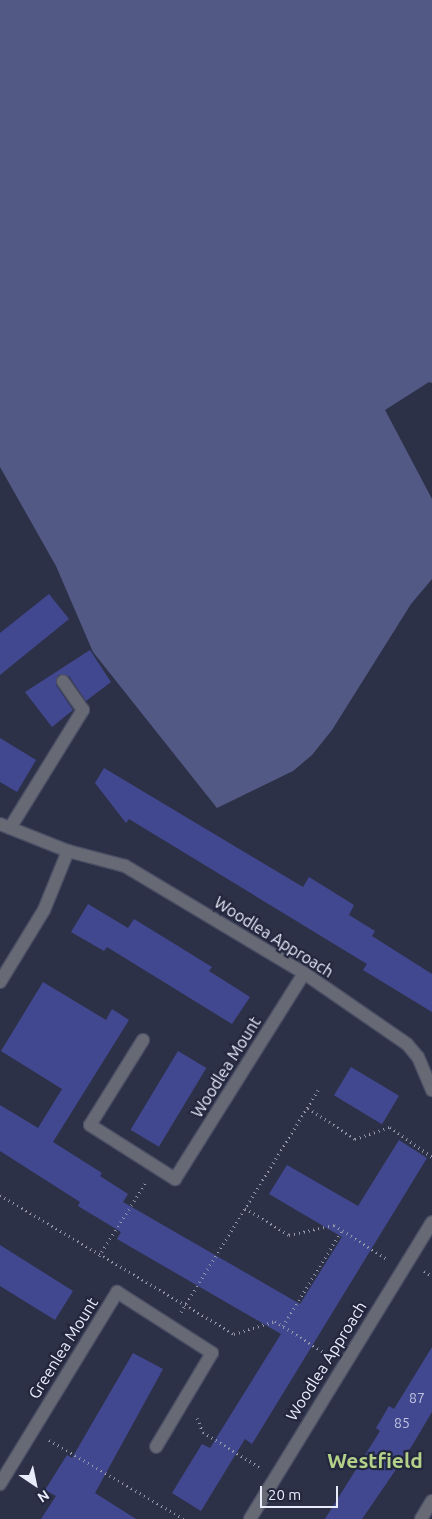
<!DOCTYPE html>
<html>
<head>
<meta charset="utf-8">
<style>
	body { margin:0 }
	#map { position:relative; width:432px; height:1519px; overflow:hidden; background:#2d3148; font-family:Ubuntu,sans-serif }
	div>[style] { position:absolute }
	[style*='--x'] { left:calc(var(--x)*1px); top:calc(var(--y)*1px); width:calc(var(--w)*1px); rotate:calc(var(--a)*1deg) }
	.green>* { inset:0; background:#525985 }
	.building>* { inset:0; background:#42488f; transform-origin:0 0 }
	.path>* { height:3px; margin-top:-1.5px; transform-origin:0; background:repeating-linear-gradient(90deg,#9397a9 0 1px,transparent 0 5px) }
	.roads { filter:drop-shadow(1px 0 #4b4f65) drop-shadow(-1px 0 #4b4f65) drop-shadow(0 1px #4b4f65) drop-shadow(0 -1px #4b4f65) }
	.service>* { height:12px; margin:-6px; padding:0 6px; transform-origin:6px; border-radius:6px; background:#676975 }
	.minor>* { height:12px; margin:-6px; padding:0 6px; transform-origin:6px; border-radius:6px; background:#676975 }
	span { translate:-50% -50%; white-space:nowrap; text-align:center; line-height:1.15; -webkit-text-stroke:4.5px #23273d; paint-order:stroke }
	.number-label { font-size:14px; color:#bfc3e0 }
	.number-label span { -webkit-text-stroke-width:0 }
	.street-label { font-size:16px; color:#e9ecfb }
	.district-label { font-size:21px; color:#b4d18a; font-weight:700 }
	.north { position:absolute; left:10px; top:1459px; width:50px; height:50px; -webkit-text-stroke:4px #23273d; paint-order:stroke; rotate:146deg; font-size:14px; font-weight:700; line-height:20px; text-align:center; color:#e9ecfb }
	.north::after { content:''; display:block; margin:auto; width:18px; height:22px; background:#e9ecfb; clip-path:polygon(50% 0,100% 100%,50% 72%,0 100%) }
	.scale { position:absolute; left:260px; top:1486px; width:78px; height:22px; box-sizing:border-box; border:2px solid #e9ecfb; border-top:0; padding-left:6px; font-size:15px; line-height:18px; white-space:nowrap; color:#e9ecfb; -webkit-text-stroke:4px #23273d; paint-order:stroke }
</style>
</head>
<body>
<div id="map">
	<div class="green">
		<i style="clip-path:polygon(0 0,432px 0,432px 383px,429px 382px,385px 410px,432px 499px,432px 579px,411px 604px,332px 730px,312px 755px,293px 771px,217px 808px,93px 652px,56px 566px,0 467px)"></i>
	</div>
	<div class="building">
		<i style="clip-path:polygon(49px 594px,69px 619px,0 675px,0 633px)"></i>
		<i style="clip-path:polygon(90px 650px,111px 682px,86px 701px,69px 676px,58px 675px,56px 685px,73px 710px,52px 727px,25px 692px)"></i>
		<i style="clip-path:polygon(0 738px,36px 760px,17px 792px,0 782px)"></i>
		<i style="clip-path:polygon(104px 768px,303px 887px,309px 877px,354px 905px,349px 915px,375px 931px,372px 936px,432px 974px,432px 1012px,363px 970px,367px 964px,129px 819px,126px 823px,95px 783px)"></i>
		<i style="clip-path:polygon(88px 904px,128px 928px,134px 919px,212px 967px,209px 971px,250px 997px,232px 1024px,107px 947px,104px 951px,71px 932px)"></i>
		<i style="clip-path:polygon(43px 982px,106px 1020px,112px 1009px,129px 1020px,53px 1142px,102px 1173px,100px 1176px,128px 1194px,123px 1202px,300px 1304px,342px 1237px,269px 1194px,287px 1165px,358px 1206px,399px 1140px,427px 1158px,252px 1444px,245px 1439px,201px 1511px,172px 1493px,202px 1444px,210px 1448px,281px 1334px,117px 1239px,121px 1232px,78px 1206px,80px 1202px,0 1151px,0 1105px,38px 1128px,62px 1089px,1px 1051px)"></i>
		<i style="left:178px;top:1051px;width:33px;height:92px;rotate:31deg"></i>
		<i style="left:351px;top:1067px;width:56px;height:33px;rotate:31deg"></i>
		<i style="clip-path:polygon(0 1245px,73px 1291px,55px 1320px,0 1286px)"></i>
		<i style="clip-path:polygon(432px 1347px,432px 1412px,410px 1449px,362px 1519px,325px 1519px,380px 1431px,376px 1428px,389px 1406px,394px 1409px)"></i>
		<i style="clip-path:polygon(133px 1353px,163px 1369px,95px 1493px,136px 1519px,41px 1519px,56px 1496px,45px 1490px,67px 1455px,72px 1458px)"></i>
	</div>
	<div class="path">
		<i style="--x:308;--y:1108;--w:56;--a:33.4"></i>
		<i style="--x:355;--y:1139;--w:37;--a:-19"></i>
		<i style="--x:390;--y:1127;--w:52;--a:35.5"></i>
		<i style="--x:0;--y:1195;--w:272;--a:30.7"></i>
		<i style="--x:234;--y:1334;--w:43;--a:-17.6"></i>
		<i style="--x:275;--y:1321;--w:63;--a:32.7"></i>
		<i style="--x:245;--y:1208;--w:52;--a:31.5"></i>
		<i style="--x:289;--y:1235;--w:46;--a:-12.5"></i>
		<i style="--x:334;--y:1225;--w:63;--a:32.7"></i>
		<i style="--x:99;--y:1256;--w:88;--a:-57.6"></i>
		<i style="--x:424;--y:1271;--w:9;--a:32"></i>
		<i style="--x:181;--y:1312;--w:261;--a:-58.3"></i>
		<i style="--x:283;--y:1326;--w:113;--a:-58.4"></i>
		<i style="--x:197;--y:1418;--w:15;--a:67"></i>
		<i style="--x:203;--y:1432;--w:66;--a:32"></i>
		<i style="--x:49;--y:1440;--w:156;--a:30.3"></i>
	</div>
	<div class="roads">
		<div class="service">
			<i style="--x:10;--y:828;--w:139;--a:-58.3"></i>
			<i style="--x:83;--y:710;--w:35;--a:-125"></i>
			<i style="--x:143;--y:1040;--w:100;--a:121.9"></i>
			<i style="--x:90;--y:1125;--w:101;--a:32.4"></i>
		</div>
		<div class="minor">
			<i style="--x:0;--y:824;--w:73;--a:21.7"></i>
			<i style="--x:68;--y:851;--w:59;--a:14.7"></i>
			<i style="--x:125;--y:866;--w:209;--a:30.9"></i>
			<i style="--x:304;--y:973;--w:125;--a:34.6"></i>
			<i style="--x:407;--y:1044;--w:17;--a:50"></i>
			<i style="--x:418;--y:1057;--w:36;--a:67"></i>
			<i style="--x:0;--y:982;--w:84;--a:-58.6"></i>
			<i style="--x:44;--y:910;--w:64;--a:-67.9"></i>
			<i style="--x:175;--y:1179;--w:243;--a:-57.9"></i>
			<i style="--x:0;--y:1484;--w:225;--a:-58.6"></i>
			<i style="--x:117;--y:1292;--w:113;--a:32.7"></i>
			<i style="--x:212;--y:1353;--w:109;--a:120.8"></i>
			<i style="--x:250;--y:1519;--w:348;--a:-58.5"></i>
			<i style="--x:421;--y:1519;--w:21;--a:-59"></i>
		</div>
	</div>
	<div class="number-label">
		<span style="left:417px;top:1398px">87</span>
		<span style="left:402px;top:1423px">85</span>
	</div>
	<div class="street-label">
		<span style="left:274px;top:937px;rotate:32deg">Woodlea Approach</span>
		<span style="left:226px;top:1067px;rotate:-58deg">Woodlea Mount</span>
		<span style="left:63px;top:1348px;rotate:-58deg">Greenlea Mount</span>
		<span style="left:326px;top:1361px;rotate:-58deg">Woodlea Approach</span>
	</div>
	<div class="district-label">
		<span style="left:375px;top:1460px">Westfield</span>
	</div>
	<div class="north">N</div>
	<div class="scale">20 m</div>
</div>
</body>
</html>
